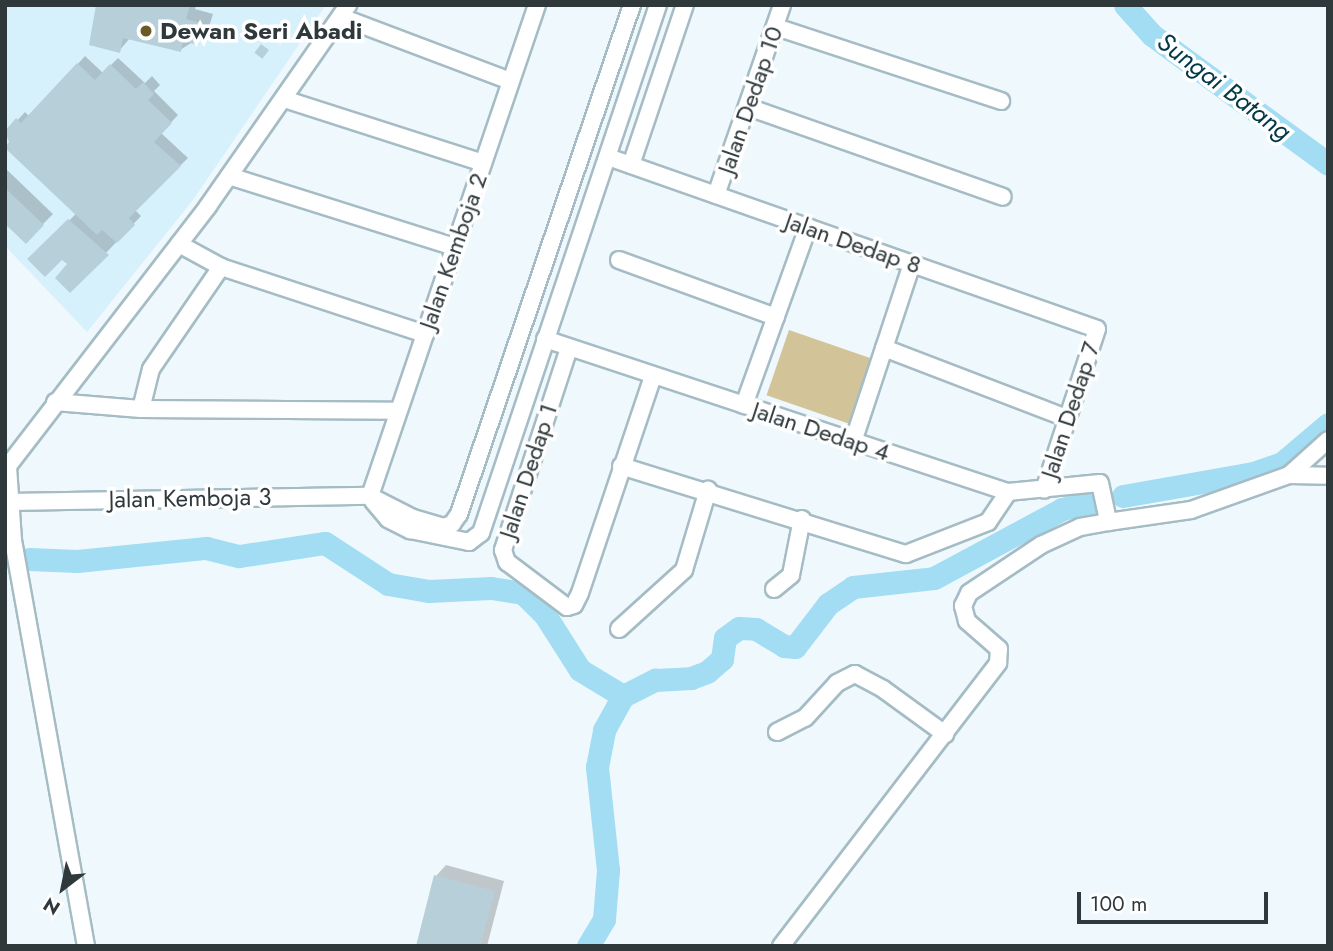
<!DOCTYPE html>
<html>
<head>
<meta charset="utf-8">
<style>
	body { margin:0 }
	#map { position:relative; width:1333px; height:951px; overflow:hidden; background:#eff9fd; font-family:Jost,sans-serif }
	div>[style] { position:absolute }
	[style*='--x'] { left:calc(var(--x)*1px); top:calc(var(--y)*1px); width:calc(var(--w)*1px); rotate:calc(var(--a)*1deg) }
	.built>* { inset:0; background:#d7f1fc }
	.green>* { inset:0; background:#d3c398; transform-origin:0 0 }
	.shadow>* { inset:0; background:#0003 }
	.river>* { height:23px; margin:-11.5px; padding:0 11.5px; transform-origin:11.5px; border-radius:11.5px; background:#a2ddf3 }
	.building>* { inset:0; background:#b7cfd9; transform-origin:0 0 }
	.roads { filter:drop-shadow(2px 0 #a5bcc5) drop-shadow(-2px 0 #a5bcc5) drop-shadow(0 2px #a5bcc5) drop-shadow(0 -2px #a5bcc5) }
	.minor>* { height:16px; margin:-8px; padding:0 8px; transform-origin:8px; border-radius:8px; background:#fff }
	.dots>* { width:19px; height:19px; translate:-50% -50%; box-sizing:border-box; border:4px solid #fff; border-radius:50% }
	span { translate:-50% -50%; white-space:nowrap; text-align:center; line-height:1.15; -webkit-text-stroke:7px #fff; paint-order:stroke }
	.poi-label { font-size:24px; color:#2f393c; font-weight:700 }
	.left { translate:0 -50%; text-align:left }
	.street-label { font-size:24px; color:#2f393c }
	.water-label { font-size:26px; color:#023948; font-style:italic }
	.frame { position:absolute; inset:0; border:7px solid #2f393c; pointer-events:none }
	.north { position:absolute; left:28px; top:853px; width:70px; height:70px; -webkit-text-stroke:5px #fff; paint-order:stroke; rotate:212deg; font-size:19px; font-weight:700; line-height:28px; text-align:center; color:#2f393c }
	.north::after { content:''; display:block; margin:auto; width:24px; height:32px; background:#2f393c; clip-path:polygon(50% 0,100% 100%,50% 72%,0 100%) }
	.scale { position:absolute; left:1077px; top:892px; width:191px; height:32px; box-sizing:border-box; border:4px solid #2f393c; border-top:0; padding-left:9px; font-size:21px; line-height:24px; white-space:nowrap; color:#2f393c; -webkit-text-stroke:5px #fff; paint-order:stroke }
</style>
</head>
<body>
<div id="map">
	<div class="built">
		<i style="clip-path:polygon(5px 5px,326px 5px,193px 200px,87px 332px,5px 246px)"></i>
	</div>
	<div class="green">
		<i style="left:789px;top:330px;width:88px;height:69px;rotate:19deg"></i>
	</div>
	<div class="shadow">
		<i style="clip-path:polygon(98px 5px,196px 5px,195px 9px,213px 14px,207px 33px,180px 50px,130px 38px,119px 51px)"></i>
		<i style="clip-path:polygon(85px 56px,103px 73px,118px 58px,145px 83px,152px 76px,160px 85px,154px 91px,178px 115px,161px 133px,188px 158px,135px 210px,141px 216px,70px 291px,69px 264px,62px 257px,29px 259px,77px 213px,5px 134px,25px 112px,30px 117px)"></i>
		<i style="clip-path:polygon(5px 168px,53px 214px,26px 241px,5px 221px)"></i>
		<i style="clip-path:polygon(446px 865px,504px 881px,487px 946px,418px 946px,436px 876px)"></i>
	</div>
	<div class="river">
		<i style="--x:1125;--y:5;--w:40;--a:48"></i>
		<i style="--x:1152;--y:35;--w:218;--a:36.2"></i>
		<i style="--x:1123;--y:496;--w:132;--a:-10"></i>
		<i style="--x:1253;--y:473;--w:31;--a:-19"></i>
		<i style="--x:1282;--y:463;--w:60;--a:-40.3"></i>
		<i style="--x:29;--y:559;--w:48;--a:2.4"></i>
		<i style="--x:77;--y:561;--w:130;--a:-5.8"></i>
		<i style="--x:206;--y:548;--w:34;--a:14"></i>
		<i style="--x:239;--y:556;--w:87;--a:-8.6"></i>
		<i style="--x:325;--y:543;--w:75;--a:33.1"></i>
		<i style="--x:388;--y:584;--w:42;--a:9.7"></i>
		<i style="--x:429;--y:591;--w:62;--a:-2.8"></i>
		<i style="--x:491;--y:588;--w:32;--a:9"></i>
		<i style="--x:523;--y:593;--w:31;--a:45"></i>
		<i style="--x:545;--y:615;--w:65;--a:57.5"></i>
		<i style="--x:580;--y:670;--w:50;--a:31.2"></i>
		<i style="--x:588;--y:946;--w:31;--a:-59"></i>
		<i style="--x:604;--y:919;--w:49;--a:-85.3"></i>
		<i style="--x:608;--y:870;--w:104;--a:-96.1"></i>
		<i style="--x:597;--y:767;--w:38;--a:-79"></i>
		<i style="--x:604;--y:730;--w:39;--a:-61"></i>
		<i style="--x:623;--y:696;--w:36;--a:-27"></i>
		<i style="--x:655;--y:680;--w:36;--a:-3"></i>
		<i style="--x:691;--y:678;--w:17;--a:-21"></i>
		<i style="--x:707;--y:672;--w:20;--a:-41"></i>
		<i style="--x:722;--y:659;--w:21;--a:-82"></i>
		<i style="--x:725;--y:638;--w:17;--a:-36"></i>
		<i style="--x:739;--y:628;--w:17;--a:3"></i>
		<i style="--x:756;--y:629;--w:33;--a:31"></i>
		<i style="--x:784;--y:646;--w:11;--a:5"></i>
		<i style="--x:795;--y:647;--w:54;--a:-52.5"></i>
		<i style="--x:828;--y:604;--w:30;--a:-34"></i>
		<i style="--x:853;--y:587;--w:81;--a:-6.3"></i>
		<i style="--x:934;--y:578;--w:145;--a:-28.3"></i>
		<i style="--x:1062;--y:509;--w:42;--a:-12.4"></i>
	</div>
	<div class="building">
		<i style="clip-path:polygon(96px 5px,190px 5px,186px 19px,204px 24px,198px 45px,183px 41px,181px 52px,123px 38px,120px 53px,89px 45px)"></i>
		<i style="left:261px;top:44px;width:10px;height:11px;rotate:37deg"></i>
		<i style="clip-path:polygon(77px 63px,95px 80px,110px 64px,136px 89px,143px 82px,154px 94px,148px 100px,172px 123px,154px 142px,181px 166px,129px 218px,135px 225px,117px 243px,102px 230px,97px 235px,5px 148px,9px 142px,5px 131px,16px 118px,21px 123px)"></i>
		<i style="clip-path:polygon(5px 188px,44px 225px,26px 244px,5px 224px)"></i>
		<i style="clip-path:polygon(68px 219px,109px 255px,70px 293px,55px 278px,67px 264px,62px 260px,45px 277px,27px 259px)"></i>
		<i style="clip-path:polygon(434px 875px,495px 891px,480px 946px,416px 946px)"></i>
	</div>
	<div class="roads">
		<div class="minor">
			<i style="--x:341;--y:17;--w:181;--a:20.7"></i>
			<i style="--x:776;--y:27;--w:237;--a:18.2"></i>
			<i style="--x:284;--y:99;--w:209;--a:17.8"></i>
			<i style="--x:748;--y:107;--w:270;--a:19.4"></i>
			<i style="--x:608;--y:157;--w:518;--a:19.38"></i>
			<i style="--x:1097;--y:329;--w:169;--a:108.2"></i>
			<i style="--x:631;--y:165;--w:169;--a:-71.4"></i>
			<i style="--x:229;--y:176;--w:236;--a:17.5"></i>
			<i style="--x:716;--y:195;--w:201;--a:-70.8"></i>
			<i style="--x:179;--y:244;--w:48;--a:28.7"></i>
			<i style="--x:221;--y:267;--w:215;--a:18.2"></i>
			<i style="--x:619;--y:260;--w:167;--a:20"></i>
			<i style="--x:545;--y:339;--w:488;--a:18.3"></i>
			<i style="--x:1008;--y:492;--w:92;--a:-5.6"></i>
			<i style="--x:1100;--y:483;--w:40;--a:78"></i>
			<i style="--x:1108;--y:522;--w:84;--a:-8.2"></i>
			<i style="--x:1191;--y:510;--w:104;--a:-19.7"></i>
			<i style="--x:1289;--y:475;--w:39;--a:1"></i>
			<i style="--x:569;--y:348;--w:213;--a:108.1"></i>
			<i style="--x:503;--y:550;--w:13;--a:72"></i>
			<i style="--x:507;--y:562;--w:75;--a:36.9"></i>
			<i style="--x:567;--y:607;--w:7;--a:-16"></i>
			<i style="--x:574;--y:605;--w:13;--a:-63"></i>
			<i style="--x:580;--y:593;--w:229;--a:-71.4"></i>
			<i style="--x:884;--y:348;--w:195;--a:21"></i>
			<i style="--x:55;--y:402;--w:86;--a:4.7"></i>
			<i style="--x:141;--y:409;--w:257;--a:0.4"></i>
			<i style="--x:744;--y:405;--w:189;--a:-70.2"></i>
			<i style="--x:141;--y:409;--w:41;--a:-76"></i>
			<i style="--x:151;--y:369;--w:124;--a:-55.5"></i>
			<i style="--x:854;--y:439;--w:184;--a:-71.7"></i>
			<i style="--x:621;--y:466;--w:298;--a:17.2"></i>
			<i style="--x:906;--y:554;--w:88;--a:-21.3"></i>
			<i style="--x:988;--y:522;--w:36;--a:-56"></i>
			<i style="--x:1289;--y:475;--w:52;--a:-41.9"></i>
			<i style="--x:370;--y:496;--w:519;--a:-71.22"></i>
			<i style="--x:373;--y:501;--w:23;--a:50"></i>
			<i style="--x:388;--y:519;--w:25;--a:27"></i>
			<i style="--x:410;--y:530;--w:60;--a:11.5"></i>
			<i style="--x:469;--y:542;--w:15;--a:-37"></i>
			<i style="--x:481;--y:533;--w:557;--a:-71.47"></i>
			<i style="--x:9;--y:502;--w:361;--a:-1"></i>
			<i style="--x:370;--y:496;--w:48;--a:27.1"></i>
			<i style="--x:413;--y:518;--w:32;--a:16"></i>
			<i style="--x:444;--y:527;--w:9;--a:-21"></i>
			<i style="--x:452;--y:524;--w:12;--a:-55"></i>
			<i style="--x:459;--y:514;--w:538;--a:-71.23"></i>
			<i style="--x:774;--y:589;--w:22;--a:-39"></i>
			<i style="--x:791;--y:575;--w:57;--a:-78.9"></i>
			<i style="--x:619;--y:629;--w:88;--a:-42.2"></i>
			<i style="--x:684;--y:570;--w:84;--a:-73.3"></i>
			<i style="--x:777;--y:732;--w:31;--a:-27"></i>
			<i style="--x:805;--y:718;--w:47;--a:-47.6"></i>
			<i style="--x:837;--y:683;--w:20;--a:-27"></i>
			<i style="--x:855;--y:674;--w:32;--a:28"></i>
			<i style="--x:883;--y:689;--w:77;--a:36"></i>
			<i style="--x:86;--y:946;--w:413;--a:-100.2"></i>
			<i style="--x:13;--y:540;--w:74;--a:-93.9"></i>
			<i style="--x:8;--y:466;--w:328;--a:-52.4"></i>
			<i style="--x:208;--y:206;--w:245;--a:-55.1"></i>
			<i style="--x:781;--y:946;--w:357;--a:-52.5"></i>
			<i style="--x:998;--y:663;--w:14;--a:-86"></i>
			<i style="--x:999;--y:649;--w:43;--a:-138.8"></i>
			<i style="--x:967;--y:621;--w:16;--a:-105"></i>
			<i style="--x:963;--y:606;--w:14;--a:-65"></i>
			<i style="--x:969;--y:593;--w:87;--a:-33.7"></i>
			<i style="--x:1041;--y:545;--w:43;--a:-24.8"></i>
			<i style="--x:1080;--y:527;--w:28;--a:-10"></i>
		</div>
	</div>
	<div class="dots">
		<i style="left:146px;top:31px;background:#6a5a27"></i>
	</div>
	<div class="poi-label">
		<span class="left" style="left:160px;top:31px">Dewan Seri Abadi</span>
	</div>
	<div class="street-label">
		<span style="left:750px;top:100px;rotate:-71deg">Jalan Dedap 10</span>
		<span style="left:853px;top:243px;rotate:19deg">Jalan Dedap 8</span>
		<span style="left:453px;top:251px;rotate:-71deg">Jalan Kemboja 2</span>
		<span style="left:1070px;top:410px;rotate:-72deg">Jalan Dedap 7</span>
		<span style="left:821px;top:431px;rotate:18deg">Jalan Dedap 4</span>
		<span style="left:528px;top:471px;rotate:-72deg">Jalan Dedap 1</span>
		<span style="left:190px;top:498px;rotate:-1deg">Jalan Kemboja 3</span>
	</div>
	<div class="water-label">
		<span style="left:1224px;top:87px;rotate:37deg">Sungai Batang</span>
	</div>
	<div class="frame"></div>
	<div class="north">N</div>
	<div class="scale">100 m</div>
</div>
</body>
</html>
